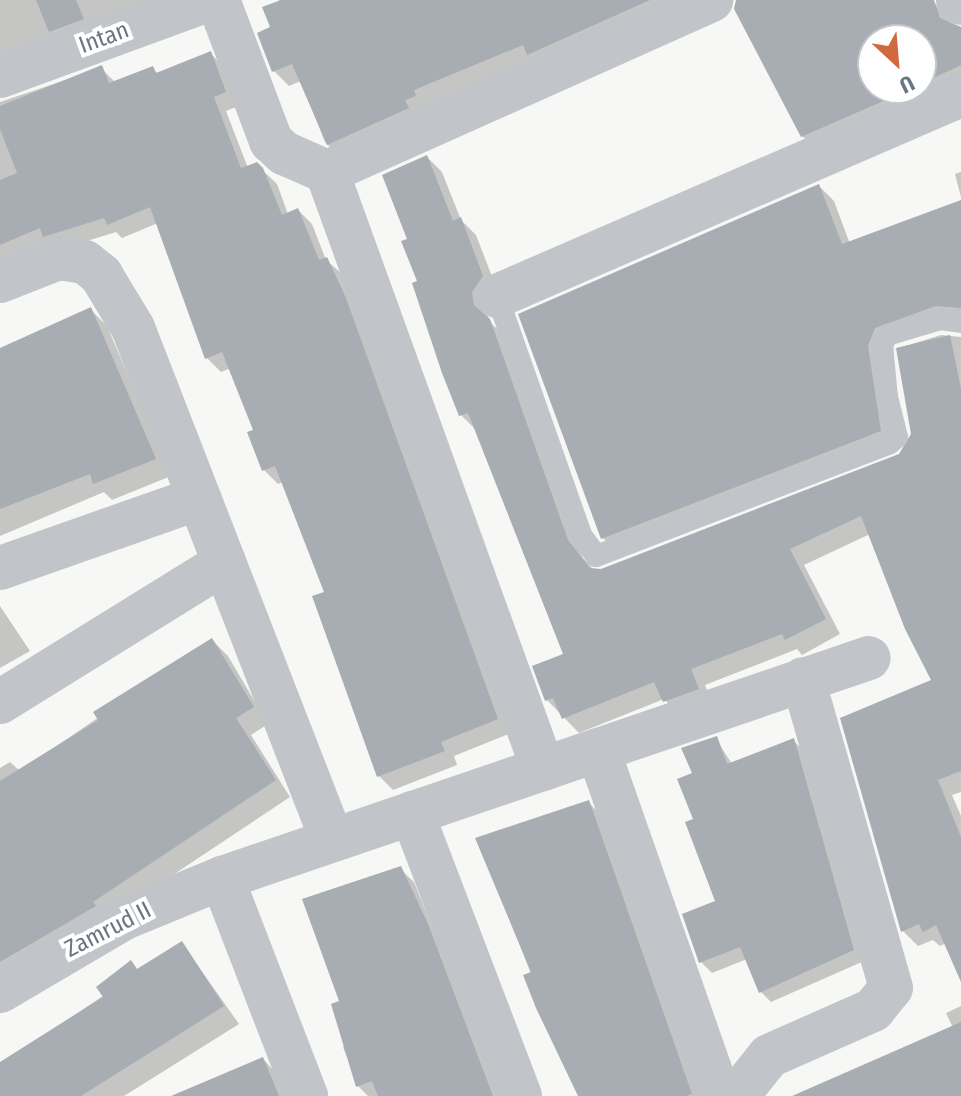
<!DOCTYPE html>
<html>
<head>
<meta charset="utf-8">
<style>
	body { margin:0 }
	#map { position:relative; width:961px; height:1096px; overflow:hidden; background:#f7f7f5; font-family:"Fira Sans Condensed",sans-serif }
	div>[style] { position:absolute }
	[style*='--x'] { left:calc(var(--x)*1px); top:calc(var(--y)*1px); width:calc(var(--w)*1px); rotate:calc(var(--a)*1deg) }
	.shadow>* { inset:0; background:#0003 }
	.building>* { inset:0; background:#a7adb3 }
	.lane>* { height:22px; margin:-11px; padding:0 11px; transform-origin:11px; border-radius:11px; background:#c1c4c8 }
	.street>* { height:44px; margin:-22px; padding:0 22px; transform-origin:22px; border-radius:22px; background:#c1c4c8 }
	span { translate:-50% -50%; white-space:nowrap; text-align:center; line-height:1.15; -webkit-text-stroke:8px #fff; paint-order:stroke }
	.street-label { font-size:24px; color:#6a7683 }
	.north { position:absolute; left:857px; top:24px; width:80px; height:80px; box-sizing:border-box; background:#fff; border:2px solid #c3c8cd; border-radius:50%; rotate:154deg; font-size:22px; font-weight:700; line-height:32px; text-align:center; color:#6a7683 }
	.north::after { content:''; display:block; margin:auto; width:28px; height:36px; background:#d0693d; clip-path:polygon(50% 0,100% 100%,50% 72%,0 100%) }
</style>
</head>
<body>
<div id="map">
	<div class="shadow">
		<i style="clip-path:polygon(0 0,155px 0,0 72px)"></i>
		<i style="clip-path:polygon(279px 0,705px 0,340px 157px,325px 142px,301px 81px,289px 86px,274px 71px)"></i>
		<i style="clip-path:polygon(evenodd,736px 0,933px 1px,952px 25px,961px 27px,961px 87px,818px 151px,802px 136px,736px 0,873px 40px,921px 40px,921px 88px,873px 88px,873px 40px)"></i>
		<i style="clip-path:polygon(210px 53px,224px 67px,239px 106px,226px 111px,248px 168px,256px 164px,277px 184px,288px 214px,298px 210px,312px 224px,326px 260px,341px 273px,511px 733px,454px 756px,457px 765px,393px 790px,379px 776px,327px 593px,283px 482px,278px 484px,264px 470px,256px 431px,231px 368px,221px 372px,207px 358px,158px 223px,122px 238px,116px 232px,64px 248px,0 275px,0 102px,101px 68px,116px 83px,153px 68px,158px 74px)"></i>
		<i style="clip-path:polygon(427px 157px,442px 172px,461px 220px,476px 235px,498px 292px,487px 308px,488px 320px,505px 337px,583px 558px,596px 572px,900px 456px,913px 435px,899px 348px,941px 335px,961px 337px,961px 792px,952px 795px,961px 816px,961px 977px,946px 943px,940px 946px,933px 940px,918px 946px,903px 931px,933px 681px,870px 534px,804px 565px,840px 634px,802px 655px,797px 649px,705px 685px,713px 705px,680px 716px,664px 699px,579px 733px,547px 700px,565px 655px,477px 431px,461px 415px,410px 240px)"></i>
		<i style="clip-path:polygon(961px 172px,961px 197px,955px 174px)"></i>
		<i style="clip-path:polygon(819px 186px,834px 201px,850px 244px,961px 202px,961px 320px,893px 340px,896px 447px,618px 553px,603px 538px)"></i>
		<i style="clip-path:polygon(90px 309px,107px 326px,171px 476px,112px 500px,104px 492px,0 536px,0 350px)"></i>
		<i style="clip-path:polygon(0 606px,30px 651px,0 668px)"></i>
		<i style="clip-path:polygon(212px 640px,228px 656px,268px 724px,251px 735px,290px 797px,0 990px,0 768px,10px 762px,20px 771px)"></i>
		<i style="clip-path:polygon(716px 739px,732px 764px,793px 740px,804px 751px,864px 961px,771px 1002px,760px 991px,747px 959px,712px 973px,701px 962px,717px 902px,695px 820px,694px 774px)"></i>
		<i style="clip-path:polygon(589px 803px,602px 816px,700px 1096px,579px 1096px,478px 839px)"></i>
		<i style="clip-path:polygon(400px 869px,414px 882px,501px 1096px,368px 1096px,358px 1086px,343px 1047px,349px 1045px,341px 1002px)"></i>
		<i style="clip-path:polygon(182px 943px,239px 1024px,124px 1096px,0 1096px,0 1065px)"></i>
		<i style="clip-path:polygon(961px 1006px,961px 1096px,800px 1096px,953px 1028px,946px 1013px)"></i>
		<i style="clip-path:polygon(263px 1059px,278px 1075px,287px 1096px,187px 1096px)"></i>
	</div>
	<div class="building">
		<i style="clip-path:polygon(36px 0,76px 0,84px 19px,49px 32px)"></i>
		<i style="clip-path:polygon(281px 0,650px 0,527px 55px,523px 45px,414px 90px,416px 96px,405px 100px,409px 108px,327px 145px,292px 64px,272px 72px,257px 33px,270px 27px,262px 7px)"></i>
		<i style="clip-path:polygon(736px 0,934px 0,940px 18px,961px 27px,961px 65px,921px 84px,921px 40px,873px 40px,873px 88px,913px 88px,801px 137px,734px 9px)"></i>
		<i style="clip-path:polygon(211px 51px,226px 92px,214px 97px,241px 168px,257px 162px,263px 168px,282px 215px,298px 208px,319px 260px,327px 257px,346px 298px,498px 719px,441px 742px,445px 751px,377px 777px,312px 596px,324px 592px,275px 466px,262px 471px,247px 432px,253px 430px,222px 352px,205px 359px,150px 207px,107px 225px,104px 218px,43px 237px,40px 228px,0 245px,0 180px,17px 173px,0 129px,0 106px,102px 65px,109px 83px,153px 66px,156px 73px)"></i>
		<i style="clip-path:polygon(427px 155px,453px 221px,461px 217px,483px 276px,472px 292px,474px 305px,490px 319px,568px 540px,590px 568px,601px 569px,899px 454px,911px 434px,896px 348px,950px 335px,961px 389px,961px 771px,938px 780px,961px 837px,961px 982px,936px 925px,923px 932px,919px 924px,901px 932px,840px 718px,931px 680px,905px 629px,861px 516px,790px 549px,826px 619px,785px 640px,782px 634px,691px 669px,699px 689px,663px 702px,654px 682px,562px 719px,553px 698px,545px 701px,532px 666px,563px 654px,468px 413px,459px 416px,442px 373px,412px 283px,417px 281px,401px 241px,407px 239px,382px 175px)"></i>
		<i style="clip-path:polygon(819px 184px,842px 244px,961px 200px,961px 308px,936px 306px,875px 328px,868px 346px,881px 431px,601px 539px,518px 314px)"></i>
		<i style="clip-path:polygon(91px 307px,156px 459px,93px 484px,90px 474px,0 509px,0 348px)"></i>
		<i style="clip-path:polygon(212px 638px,254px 707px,236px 718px,276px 780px,93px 902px,96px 906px,0 962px,0 781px,98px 720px,93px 712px)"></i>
		<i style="clip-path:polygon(717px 736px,727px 764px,794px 738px,854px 950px,759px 993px,740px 947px,699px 963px,682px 914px,715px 901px,685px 822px,693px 819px,677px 779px,692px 773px,681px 748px)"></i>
		<i style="clip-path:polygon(589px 800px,692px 1094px,686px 1096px,578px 1096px,536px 1008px,523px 975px,531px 972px,475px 838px)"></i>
		<i style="clip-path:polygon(401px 866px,428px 924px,493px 1096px,378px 1096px,372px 1081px,356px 1087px,331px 1004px,339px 1001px,302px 899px)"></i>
		<i style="clip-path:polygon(182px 941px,224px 1006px,81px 1096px,0 1096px,0 1062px,103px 997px,96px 987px,131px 960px,137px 969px)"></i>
		<i style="clip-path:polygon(961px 1022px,961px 1096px,792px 1096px)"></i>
		<i style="clip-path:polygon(263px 1057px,279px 1096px,171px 1096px)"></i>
	</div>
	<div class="lane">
		<i style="--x:497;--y:296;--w:253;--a:70.6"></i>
		<i style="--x:581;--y:535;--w:26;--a:54"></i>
		<i style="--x:596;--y:556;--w:315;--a:-21"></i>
		<i style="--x:890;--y:443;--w:9;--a:-41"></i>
		<i style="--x:897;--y:437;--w:41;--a:-104"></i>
		<i style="--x:887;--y:397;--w:52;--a:-95.5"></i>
		<i style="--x:882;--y:345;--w:11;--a:-63"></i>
		<i style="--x:887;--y:335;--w:55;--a:-16.8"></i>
		<i style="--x:940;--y:319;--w:21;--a:8"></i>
	</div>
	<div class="street">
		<i style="--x:218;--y:0;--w:151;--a:69.4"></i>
		<i style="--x:271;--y:141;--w:18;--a:43"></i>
		<i style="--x:284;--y:153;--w:47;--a:23.8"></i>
		<i style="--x:327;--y:172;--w:635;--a:70.11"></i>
		<i style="--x:958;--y:0;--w:4;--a:45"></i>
		<i style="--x:0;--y:76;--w:221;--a:-20.1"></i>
		<i style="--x:327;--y:172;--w:421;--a:-24.1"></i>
		<i style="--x:0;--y:281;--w:63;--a:-21.3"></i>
		<i style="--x:59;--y:258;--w:26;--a:9"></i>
		<i style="--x:85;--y:262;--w:21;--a:39"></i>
		<i style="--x:101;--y:275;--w:62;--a:58.9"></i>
		<i style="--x:133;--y:328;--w:549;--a:68.76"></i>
		<i style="--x:497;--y:296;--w:506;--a:-23.42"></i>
		<i style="--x:0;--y:568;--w:211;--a:-19.4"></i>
		<i style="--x:0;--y:702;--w:264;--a:-31.8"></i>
		<i style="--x:598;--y:750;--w:367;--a:70.7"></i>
		<i style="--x:412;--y:813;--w:303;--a:69.1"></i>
		<i style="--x:222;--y:878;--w:234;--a:68.9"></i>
		<i style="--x:0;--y:991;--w:142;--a:-30.5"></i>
		<i style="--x:122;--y:919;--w:108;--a:-22.3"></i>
		<i style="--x:222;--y:878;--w:683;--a:-18.78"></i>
		<i style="--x:737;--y:1096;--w:51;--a:-51.3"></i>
		<i style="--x:769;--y:1056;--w:114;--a:-23.9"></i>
		<i style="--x:873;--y:1010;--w:28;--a:-51"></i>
		<i style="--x:891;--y:988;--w:321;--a:-105.9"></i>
	</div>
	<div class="street-label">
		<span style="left:104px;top:38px;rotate:-20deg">Intan</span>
		<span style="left:108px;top:930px;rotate:-27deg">Zamrud II</span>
	</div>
	<div class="north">U</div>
</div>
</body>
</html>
